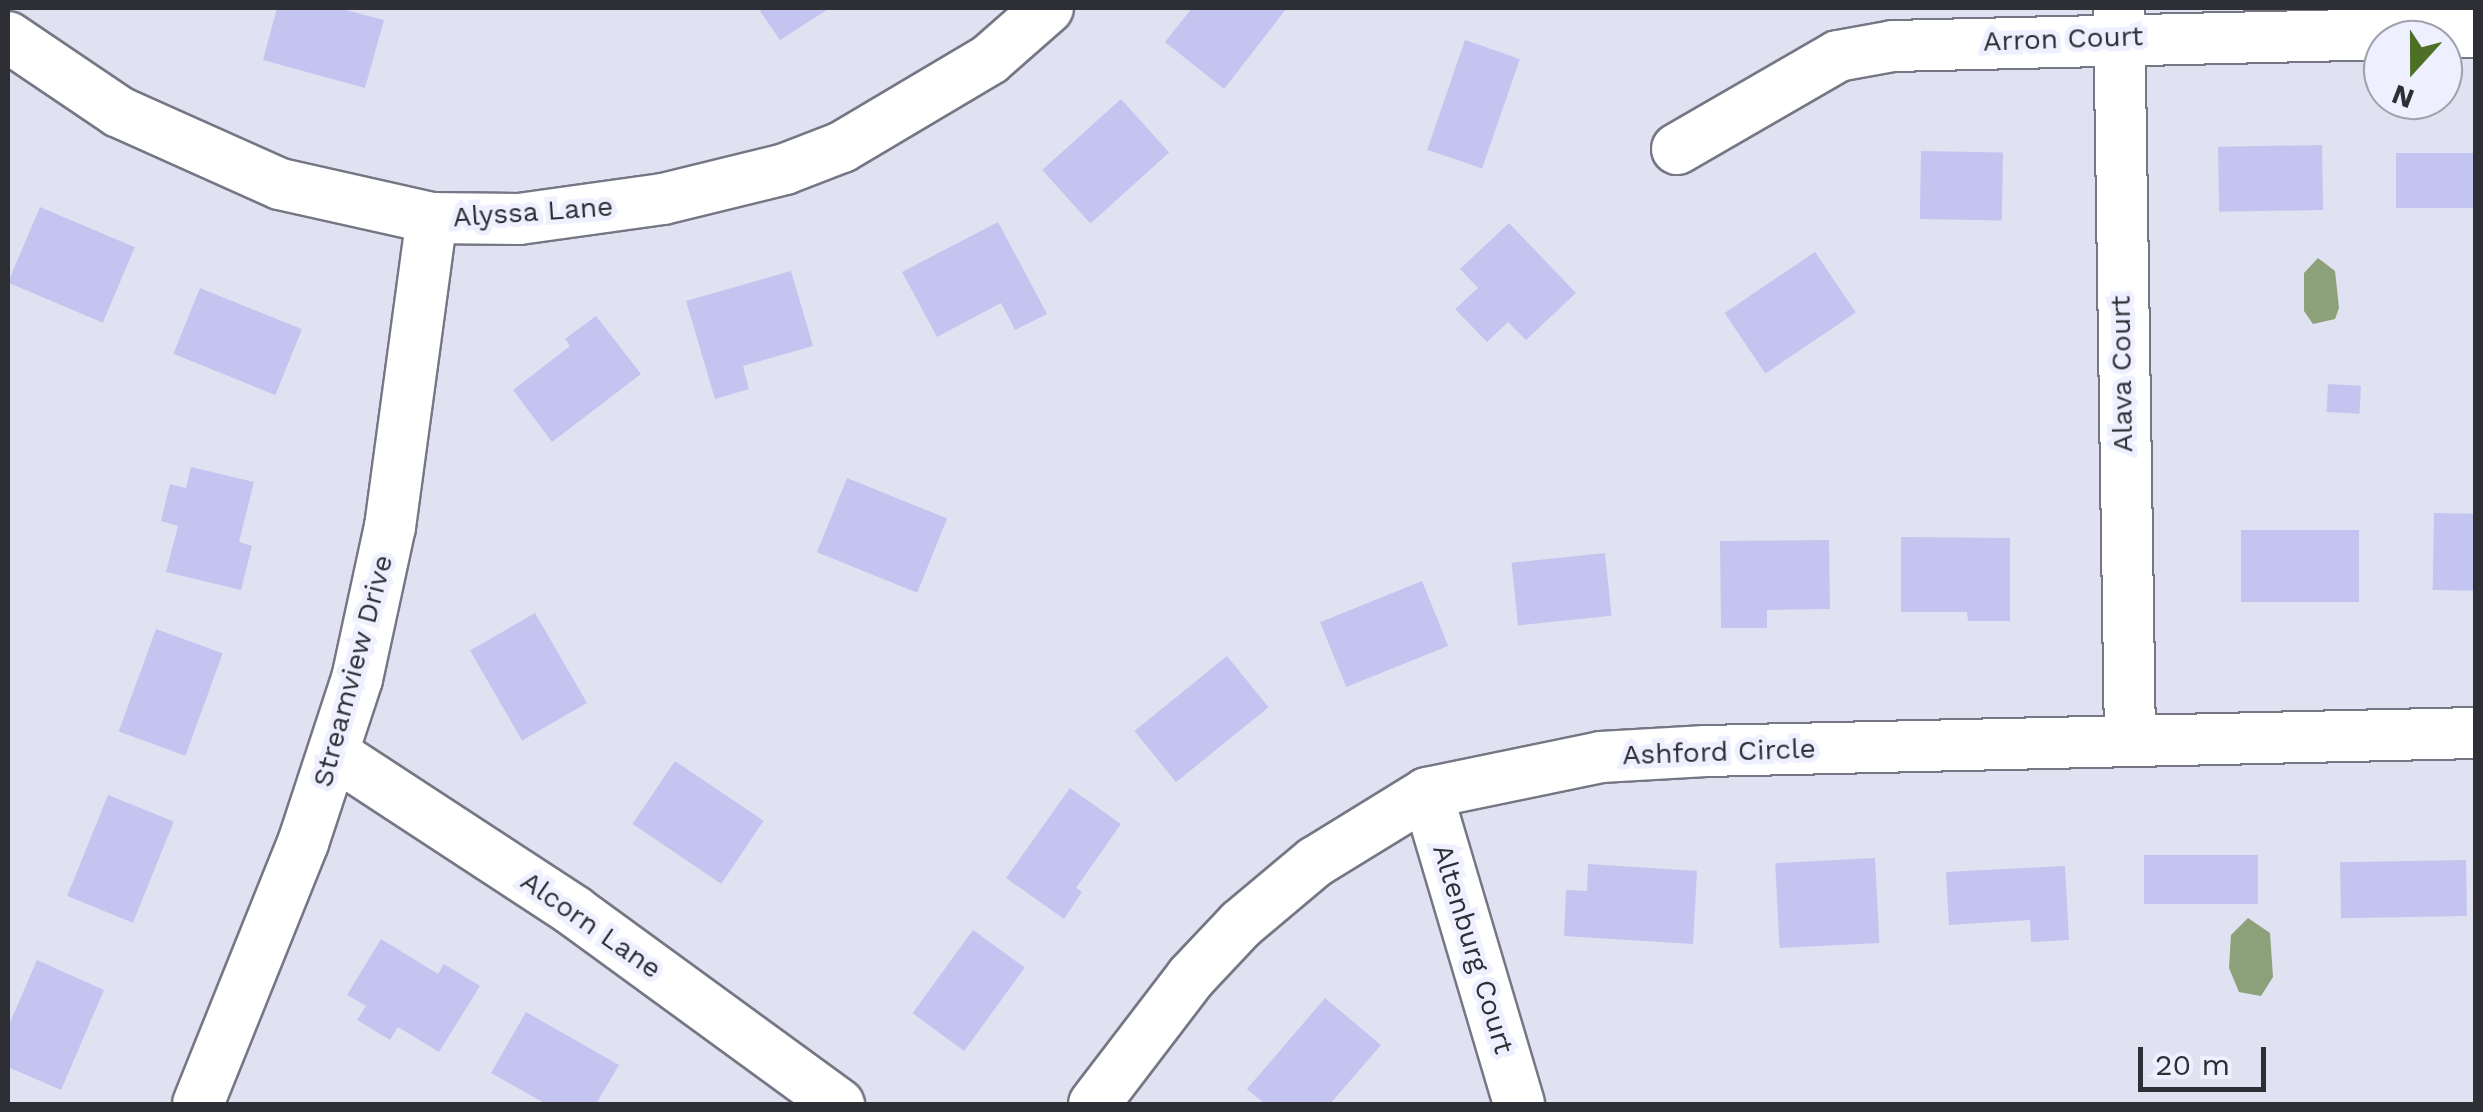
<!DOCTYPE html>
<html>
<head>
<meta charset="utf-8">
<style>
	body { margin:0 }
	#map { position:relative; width:2483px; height:1112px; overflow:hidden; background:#e0e2f1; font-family:"Work Sans",sans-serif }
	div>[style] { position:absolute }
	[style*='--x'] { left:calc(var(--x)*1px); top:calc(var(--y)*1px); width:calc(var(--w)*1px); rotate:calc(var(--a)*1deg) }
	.water>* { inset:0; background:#8ca079 }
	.building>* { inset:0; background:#c3c5f0; transform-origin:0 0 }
	.roads { filter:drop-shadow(2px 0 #767785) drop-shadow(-2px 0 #767785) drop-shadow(0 2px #767785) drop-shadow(0 -2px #767785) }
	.minor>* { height:50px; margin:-25px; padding:0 25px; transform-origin:25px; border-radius:25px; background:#fff }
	span { translate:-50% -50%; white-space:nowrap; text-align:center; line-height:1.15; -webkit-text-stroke:10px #eeefff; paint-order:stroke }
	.street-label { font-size:28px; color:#2e2f35 }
	.frame { position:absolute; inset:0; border:10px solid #2e2f35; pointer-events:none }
	.north { position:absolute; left:2363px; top:20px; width:100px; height:100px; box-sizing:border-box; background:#eeefff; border:2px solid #a1a2ae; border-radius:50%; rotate:201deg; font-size:28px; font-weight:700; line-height:40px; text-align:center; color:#2e2f35 }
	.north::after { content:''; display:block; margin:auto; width:35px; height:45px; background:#4e6f26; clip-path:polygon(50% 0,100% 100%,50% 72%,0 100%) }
	.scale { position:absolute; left:2138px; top:1047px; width:128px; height:45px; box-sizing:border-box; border:5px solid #2e2f35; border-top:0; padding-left:12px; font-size:30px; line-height:35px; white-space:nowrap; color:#2e2f35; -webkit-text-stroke:8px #eeefff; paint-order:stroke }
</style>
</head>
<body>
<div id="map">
	<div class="water">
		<i style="clip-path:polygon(2318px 258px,2335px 271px,2339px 308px,2335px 319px,2313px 324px,2304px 311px,2304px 273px)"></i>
		<i style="clip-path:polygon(2248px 918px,2270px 933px,2273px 977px,2261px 996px,2239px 992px,2229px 968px,2231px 935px)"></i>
	</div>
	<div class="building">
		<i style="clip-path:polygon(277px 8px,338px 8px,384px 20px,365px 88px,263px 60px)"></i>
		<i style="clip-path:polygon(758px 8px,830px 8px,780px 40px)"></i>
		<i style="clip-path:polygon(1192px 8px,1287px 8px,1224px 89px,1165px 42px)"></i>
		<i style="left:1465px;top:40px;width:58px;height:116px;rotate:19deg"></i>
		<i style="left:1121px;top:99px;width:72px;height:106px;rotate:48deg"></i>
		<i style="left:2322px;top:145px;width:65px;height:104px;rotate:89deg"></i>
		<i style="left:1921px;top:151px;width:82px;height:68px;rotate:1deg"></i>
		<i style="left:2476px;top:153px;width:55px;height:80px;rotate:90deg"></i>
		<i style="left:40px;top:207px;width:103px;height:82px;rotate:23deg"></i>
		<i style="clip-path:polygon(998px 222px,1047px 314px,1015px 330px,1001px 303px,937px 337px,902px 272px)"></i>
		<i style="clip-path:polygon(1509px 223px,1576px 293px,1526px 340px,1508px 322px,1487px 342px,1455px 309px,1478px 288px,1460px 269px)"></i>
		<i style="left:1815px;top:252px;width:73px;height:109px;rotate:56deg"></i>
		<i style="clip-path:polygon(791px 271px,813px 346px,743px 366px,749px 389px,715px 399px,686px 301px)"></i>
		<i style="left:200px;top:288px;width:110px;height:71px;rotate:22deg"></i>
		<i style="clip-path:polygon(596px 316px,641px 374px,552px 442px,513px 390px,570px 346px,565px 339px)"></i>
		<i style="left:2328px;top:384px;width:33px;height:28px;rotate:3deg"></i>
		<i style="clip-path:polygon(191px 467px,254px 482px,239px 542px,252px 546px,241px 590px,166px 572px,178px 526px,161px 521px,170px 484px,186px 488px)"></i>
		<i style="left:847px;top:478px;width:108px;height:80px;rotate:22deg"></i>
		<i style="left:2434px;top:513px;width:42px;height:77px;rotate:1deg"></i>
		<i style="left:2241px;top:530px;width:118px;height:72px"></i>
		<i style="clip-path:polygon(1901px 537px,2010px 538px,2010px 621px,1968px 621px,1967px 612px,1901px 612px)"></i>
		<i style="clip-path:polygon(1829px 540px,1830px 609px,1767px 610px,1767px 628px,1721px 628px,1720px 541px)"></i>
		<i style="left:1605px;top:553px;width:63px;height:94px;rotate:84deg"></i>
		<i style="left:1422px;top:581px;width:70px;height:110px;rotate:68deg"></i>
		<i style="left:535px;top:613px;width:104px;height:75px;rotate:60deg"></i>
		<i style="left:156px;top:629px;width:71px;height:109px;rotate:20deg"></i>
		<i style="left:1227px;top:656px;width:66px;height:119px;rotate:51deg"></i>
		<i style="left:675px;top:761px;width:107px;height:76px;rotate:34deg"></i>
		<i style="clip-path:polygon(1070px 788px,1121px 824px,1076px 888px,1082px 892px,1064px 919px,1006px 878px)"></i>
		<i style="left:108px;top:795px;width:71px;height:109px;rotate:22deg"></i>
		<i style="left:2144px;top:855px;width:114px;height:49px"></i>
		<i style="left:1875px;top:858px;width:85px;height:100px;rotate:87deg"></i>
		<i style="left:2466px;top:860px;width:56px;height:126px;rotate:89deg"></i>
		<i style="clip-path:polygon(1588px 864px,1697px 871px,1693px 944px,1564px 936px,1566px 890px,1587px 891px)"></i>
		<i style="clip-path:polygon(2065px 866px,2069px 940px,2031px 942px,2030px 920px,1949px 925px,1946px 872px)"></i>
		<i style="left:973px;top:930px;width:64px;height:103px;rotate:36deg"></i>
		<i style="clip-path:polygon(381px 939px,438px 974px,444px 964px,480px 986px,439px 1052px,398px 1027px,390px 1040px,357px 1020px,366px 1006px,347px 995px)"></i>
		<i style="clip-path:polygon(37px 960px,104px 990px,61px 1090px,8px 1067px,8px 1027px)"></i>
		<i style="clip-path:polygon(1325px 998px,1381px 1045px,1330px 1104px,1265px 1104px,1247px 1089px)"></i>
		<i style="clip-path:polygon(526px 1012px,619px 1065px,596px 1104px,546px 1104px,491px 1073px)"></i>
	</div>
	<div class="roads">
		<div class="minor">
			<i style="--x:2119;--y:8;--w:733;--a:89.14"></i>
			<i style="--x:8;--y:37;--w:134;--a:34"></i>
			<i style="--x:119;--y:112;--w:176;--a:24.1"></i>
			<i style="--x:280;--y:184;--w:156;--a:12.6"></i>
			<i style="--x:432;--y:218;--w:87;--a:0.7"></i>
			<i style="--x:519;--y:219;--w:145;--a:-7.9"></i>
			<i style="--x:663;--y:199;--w:126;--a:-13.8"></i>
			<i style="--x:785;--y:169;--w:61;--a:-21.1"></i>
			<i style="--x:842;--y:147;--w:172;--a:-30.7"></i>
			<i style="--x:990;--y:59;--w:77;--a:-41.3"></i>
			<i style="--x:1677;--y:149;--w:186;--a:-30"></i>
			<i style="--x:1838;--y:56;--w:56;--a:-10.3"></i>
			<i style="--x:1893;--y:46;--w:583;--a:-1.38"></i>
			<i style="--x:336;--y:755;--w:285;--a:33.2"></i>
			<i style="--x:574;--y:911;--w:328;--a:36.1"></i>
			<i style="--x:1427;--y:793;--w:324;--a:73.5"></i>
			<i style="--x:198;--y:1104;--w:281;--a:-68.1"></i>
			<i style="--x:303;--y:843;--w:173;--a:-71.8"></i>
			<i style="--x:357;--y:679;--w:156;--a:-77.8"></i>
			<i style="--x:390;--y:527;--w:312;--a:-82.3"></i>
			<i style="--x:1094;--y:1104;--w:160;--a:-52.6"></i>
			<i style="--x:1191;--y:977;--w:73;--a:-46.7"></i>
			<i style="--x:1241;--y:924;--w:97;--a:-40"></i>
			<i style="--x:1315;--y:862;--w:132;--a:-31.6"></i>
			<i style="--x:1427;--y:793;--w:178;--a:-11.7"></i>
			<i style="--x:1601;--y:757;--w:105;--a:-3.3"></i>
			<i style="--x:1706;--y:751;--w:770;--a:-1.34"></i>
		</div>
	</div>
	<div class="street-label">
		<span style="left:2063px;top:39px;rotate:-2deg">Arron Court</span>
		<span style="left:533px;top:212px;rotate:-4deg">Alyssa Lane</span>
		<span style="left:2122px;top:374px;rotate:-91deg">Alava Court</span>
		<span style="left:353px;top:671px;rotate:-75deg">Streamview Drive</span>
		<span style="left:1719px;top:752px;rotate:-2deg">Ashford Circle</span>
		<span style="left:591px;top:925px;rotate:35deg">Alcorn Lane</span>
		<span style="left:1473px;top:949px;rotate:73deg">Altenburg Court</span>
	</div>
	<div class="frame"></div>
	<div class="north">N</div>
	<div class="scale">20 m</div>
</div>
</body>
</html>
